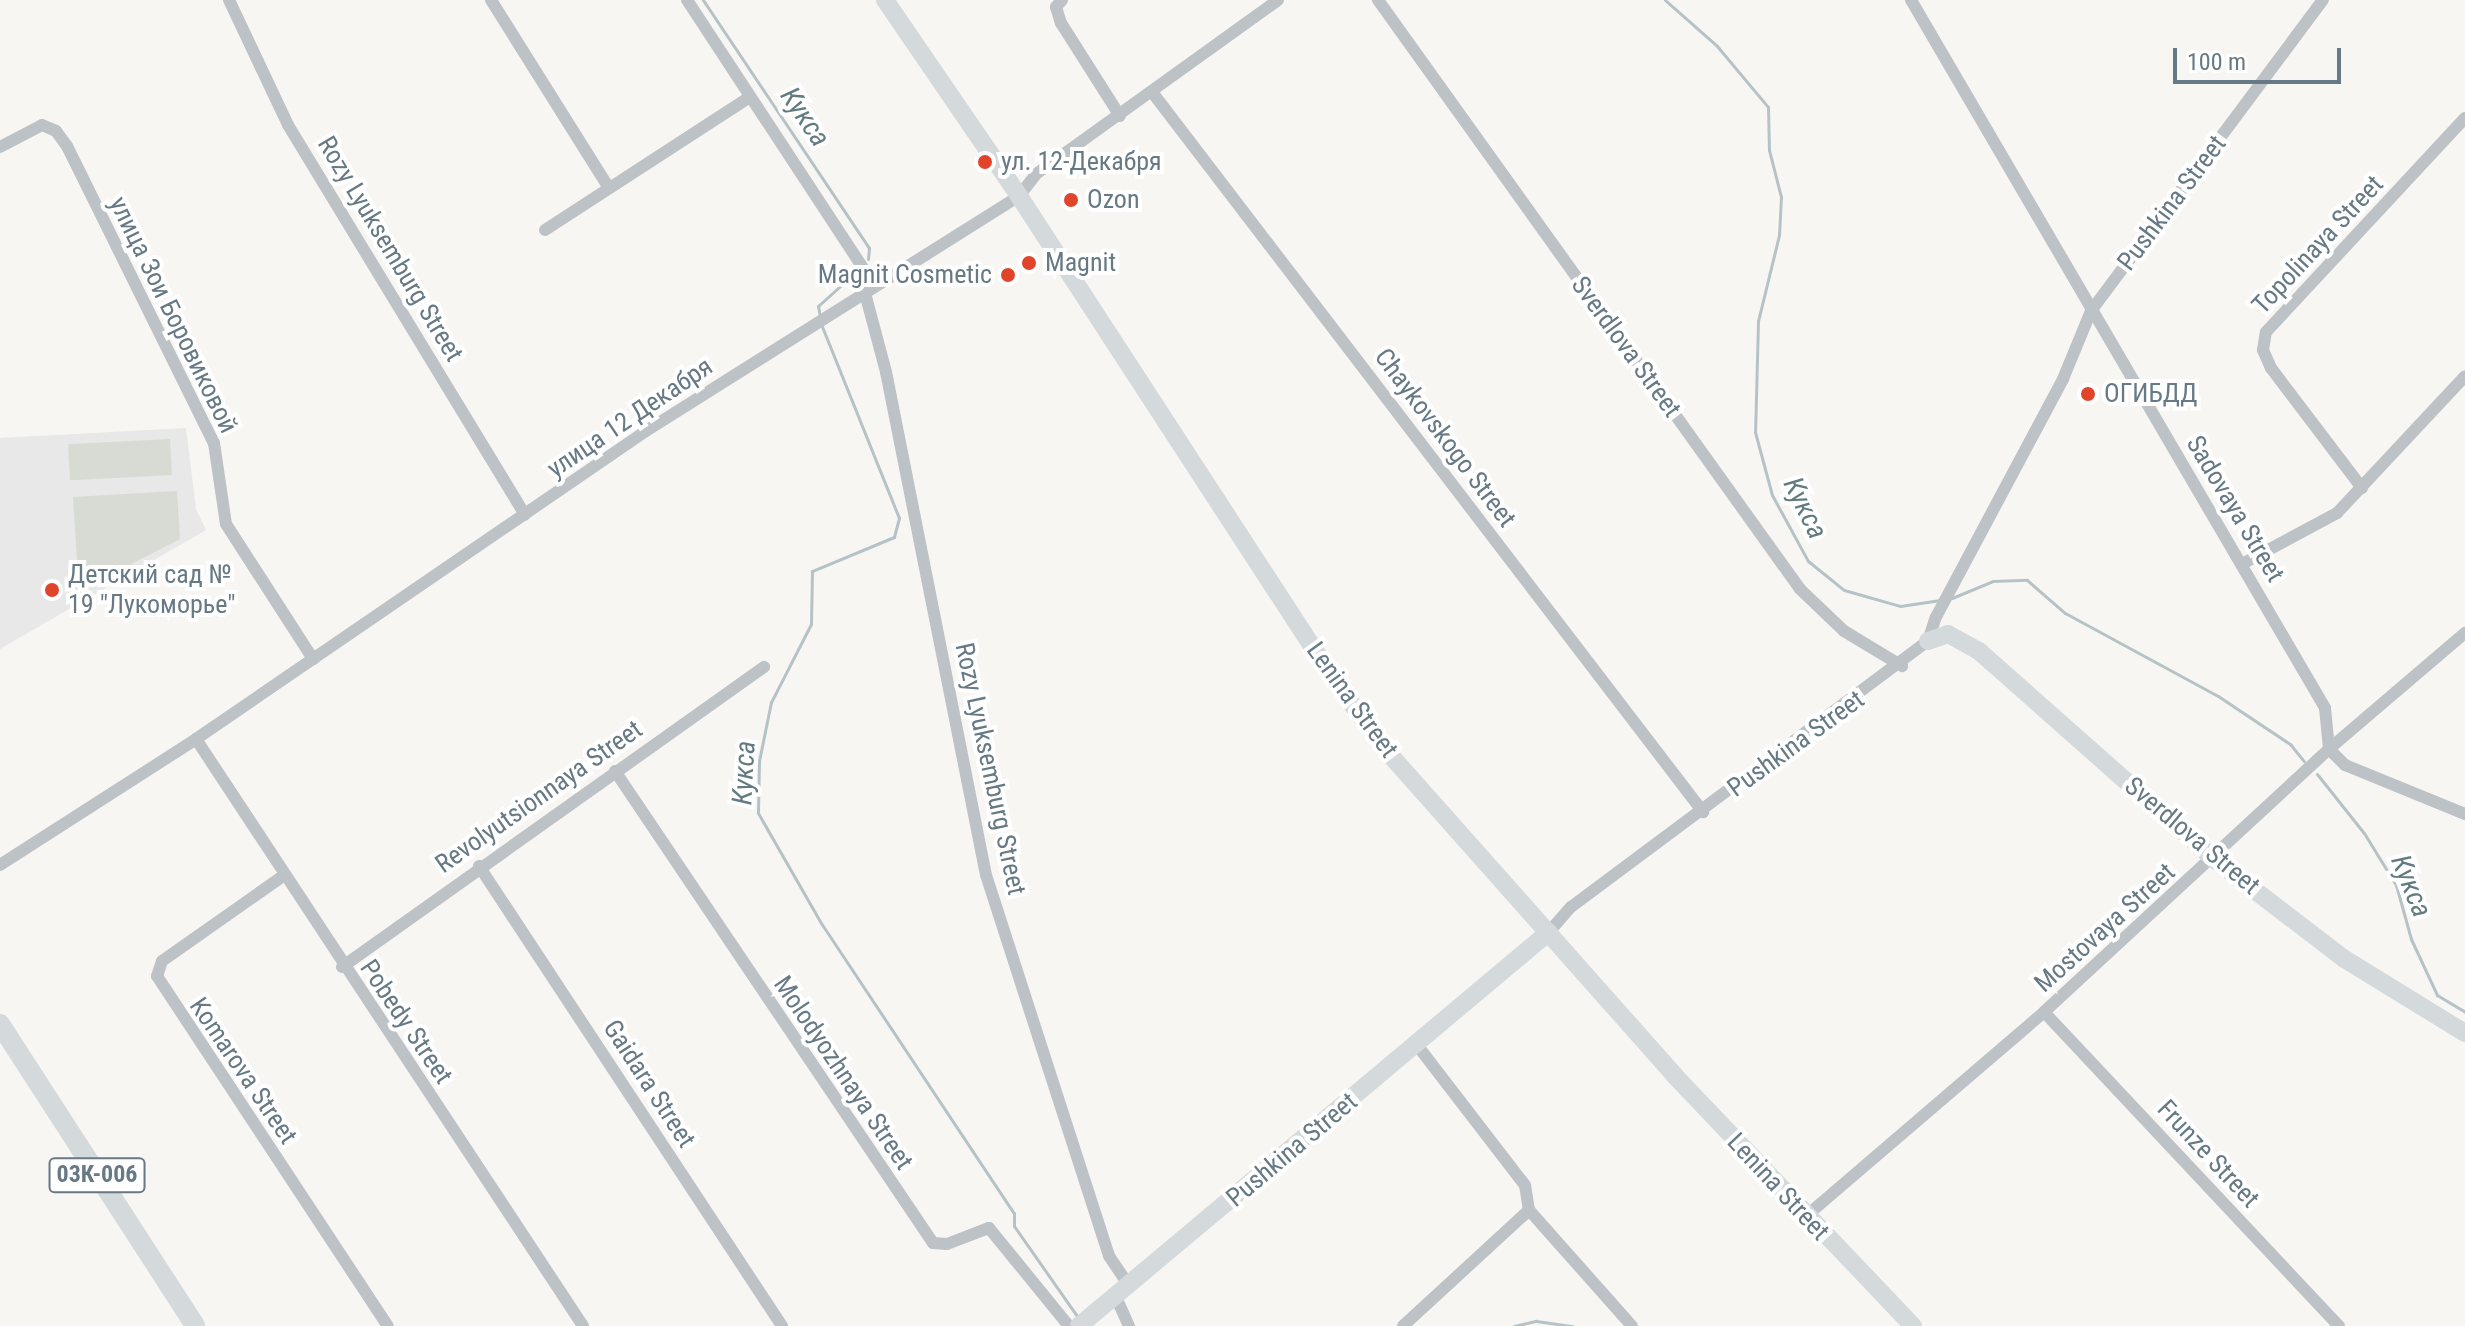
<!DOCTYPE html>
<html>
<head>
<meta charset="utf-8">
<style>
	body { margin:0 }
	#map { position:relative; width:2465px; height:1326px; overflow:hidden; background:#f7f6f3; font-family:"Roboto Condensed",sans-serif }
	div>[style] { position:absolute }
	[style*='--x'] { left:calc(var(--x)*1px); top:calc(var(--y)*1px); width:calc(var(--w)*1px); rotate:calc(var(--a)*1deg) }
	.built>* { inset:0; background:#e7e8e7 }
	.green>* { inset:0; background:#d7dbd3; transform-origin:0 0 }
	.stream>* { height:3px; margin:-1.5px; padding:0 1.5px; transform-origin:1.5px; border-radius:1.5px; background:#b5c3c6 }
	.street>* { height:12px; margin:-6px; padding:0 6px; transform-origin:6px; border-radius:6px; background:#bdc2c6 }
	.secondary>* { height:18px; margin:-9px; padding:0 9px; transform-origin:9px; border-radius:9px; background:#d4d9dc }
	.primary>* { height:20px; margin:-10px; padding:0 10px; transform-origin:10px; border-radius:10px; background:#d4d9dc }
	.dots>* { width:22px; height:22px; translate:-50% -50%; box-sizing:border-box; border:4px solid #fff; border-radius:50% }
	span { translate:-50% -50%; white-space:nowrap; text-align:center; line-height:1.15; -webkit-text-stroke:8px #fff; paint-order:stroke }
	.shield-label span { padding:2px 6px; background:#fff; border:2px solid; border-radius:6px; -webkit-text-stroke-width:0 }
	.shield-label { font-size:24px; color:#667984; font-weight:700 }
	.poi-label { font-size:26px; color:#667984 }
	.left { translate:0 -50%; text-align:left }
	.right { translate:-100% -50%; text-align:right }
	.street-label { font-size:26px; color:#667984 }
	.water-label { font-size:28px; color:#627b80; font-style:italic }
	.scale { position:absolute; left:2173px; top:48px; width:168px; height:36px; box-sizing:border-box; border:4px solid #667984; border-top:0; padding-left:10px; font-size:24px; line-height:28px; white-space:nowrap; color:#667984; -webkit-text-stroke:6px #fff; paint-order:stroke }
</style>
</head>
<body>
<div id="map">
	<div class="built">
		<i style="clip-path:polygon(186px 428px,196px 509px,206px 530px,0 649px,0 438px)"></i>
	</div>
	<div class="green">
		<i style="left:170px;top:439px;width:36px;height:102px;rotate:87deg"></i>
		<i style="clip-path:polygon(177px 491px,180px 539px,79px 591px,73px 497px)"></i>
	</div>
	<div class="stream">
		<i style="--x:703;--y:0;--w:298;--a:56.2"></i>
		<i style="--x:869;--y:248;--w:11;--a:95"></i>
		<i style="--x:1665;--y:0;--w:69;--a:41.5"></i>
		<i style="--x:1717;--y:46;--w:80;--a:50.1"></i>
		<i style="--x:1768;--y:107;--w:43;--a:88.7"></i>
		<i style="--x:1769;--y:150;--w:49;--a:75.7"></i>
		<i style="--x:1781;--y:197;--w:38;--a:93"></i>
		<i style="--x:1779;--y:235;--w:89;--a:103.7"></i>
		<i style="--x:1758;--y:321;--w:111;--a:91.5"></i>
		<i style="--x:1755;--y:432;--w:65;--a:74.9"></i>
		<i style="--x:1772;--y:495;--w:75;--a:61.4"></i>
		<i style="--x:1808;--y:561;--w:46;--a:38.9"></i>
		<i style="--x:1844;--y:590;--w:58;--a:15.9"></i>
		<i style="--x:1900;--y:606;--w:41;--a:-8.3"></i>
		<i style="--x:820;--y:317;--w:11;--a:-100"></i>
		<i style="--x:818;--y:306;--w:54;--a:-42"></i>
		<i style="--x:821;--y:324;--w:209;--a:68.1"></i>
		<i style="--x:899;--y:518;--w:20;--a:105"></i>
		<i style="--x:894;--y:537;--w:89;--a:157.5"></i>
		<i style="--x:812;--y:571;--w:53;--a:91.1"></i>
		<i style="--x:811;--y:624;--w:88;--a:117.1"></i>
		<i style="--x:771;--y:702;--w:60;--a:101.5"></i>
		<i style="--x:759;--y:761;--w:52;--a:91.1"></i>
		<i style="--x:758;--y:813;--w:127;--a:60.2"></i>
		<i style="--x:821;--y:923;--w:348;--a:56.4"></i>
		<i style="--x:1014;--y:1213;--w:13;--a:90"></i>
		<i style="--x:1014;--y:1226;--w:113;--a:55"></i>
		<i style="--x:1952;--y:598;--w:44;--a:-22.5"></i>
		<i style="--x:1993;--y:581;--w:34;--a:-2"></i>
		<i style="--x:2027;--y:580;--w:50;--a:41"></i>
		<i style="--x:2065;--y:613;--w:174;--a:28.5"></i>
		<i style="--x:2218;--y:696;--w:87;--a:33.7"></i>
		<i style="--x:2290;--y:744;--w:22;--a:51"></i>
		<i style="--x:2317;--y:774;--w:75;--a:51.5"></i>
		<i style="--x:2364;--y:833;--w:61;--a:58.4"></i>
		<i style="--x:2396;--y:885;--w:56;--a:74.5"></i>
		<i style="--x:2411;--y:939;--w:62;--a:65.1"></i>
		<i style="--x:2437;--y:995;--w:33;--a:31"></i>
		<i style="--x:1514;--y:1326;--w:23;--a:-13"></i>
		<i style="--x:1536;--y:1321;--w:37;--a:8"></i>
	</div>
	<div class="street">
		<i style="--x:229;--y:0;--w:138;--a:64.7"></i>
		<i style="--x:288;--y:125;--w:456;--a:58.7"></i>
		<i style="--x:491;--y:0;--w:222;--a:57.9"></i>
		<i style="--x:687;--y:0;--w:342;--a:56.7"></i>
		<i style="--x:1062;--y:0;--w:9;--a:131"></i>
		<i style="--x:1056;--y:7;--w:17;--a:73"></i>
		<i style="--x:1061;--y:23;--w:110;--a:57.6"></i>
		<i style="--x:1378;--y:0;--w:725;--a:54.38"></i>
		<i style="--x:1800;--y:589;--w:61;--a:43.7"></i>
		<i style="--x:1844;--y:631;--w:68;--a:31.1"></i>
		<i style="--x:1911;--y:0;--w:820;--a:59.68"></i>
		<i style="--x:2325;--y:708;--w:41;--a:84.4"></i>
		<i style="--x:2329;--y:749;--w:23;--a:45"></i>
		<i style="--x:2345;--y:765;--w:130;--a:22.2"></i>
		<i style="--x:1152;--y:92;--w:907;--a:52.57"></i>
		<i style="--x:0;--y:147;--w:47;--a:-27.6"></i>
		<i style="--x:42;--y:125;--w:15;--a:23"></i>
		<i style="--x:56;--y:131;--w:19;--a:54"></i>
		<i style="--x:67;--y:146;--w:331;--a:63.7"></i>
		<i style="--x:214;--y:443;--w:82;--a:81.6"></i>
		<i style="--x:226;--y:524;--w:161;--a:57.2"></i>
		<i style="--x:545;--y:230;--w:244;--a:-33"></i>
		<i style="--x:865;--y:293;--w:82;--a:75.1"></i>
		<i style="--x:886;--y:372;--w:513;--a:78.76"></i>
		<i style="--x:986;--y:875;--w:400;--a:72.1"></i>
		<i style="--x:1109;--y:1256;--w:36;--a:56"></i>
		<i style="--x:2362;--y:488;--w:151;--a:-127.2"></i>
		<i style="--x:2271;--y:368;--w:20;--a:-114"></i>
		<i style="--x:2263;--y:350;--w:18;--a:-81"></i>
		<i style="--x:2266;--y:332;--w:292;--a:-47.1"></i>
		<i style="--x:2242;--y:564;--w:108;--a:-28.2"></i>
		<i style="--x:2337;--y:513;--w:187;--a:-46.9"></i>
		<i style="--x:196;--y:739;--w:703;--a:56.6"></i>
		<i style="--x:615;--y:771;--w:569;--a:56.03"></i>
		<i style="--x:933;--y:1243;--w:14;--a:4"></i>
		<i style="--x:947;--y:1244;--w:45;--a:-20.9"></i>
		<i style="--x:989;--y:1228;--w:127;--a:50.8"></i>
		<i style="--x:0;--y:865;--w:233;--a:-32.7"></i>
		<i style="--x:196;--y:739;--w:545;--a:-34.39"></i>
		<i style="--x:646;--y:431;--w:441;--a:-32.2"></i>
		<i style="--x:1019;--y:196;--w:28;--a:-52"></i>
		<i style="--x:1036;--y:174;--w:298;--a:-35.7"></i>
		<i style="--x:479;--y:866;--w:551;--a:56.63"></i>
		<i style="--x:283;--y:876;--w:148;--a:144.9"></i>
		<i style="--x:162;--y:961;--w:16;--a:108"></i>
		<i style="--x:157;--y:976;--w:419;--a:56.6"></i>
		<i style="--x:1549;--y:932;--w:33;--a:-49"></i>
		<i style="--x:1571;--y:907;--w:445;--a:-36.7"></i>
		<i style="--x:1928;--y:641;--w:25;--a:-72"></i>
		<i style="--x:1936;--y:617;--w:270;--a:-61.9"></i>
		<i style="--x:2063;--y:379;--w:74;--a:-67.6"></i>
		<i style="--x:2091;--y:311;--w:388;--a:-53.3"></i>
		<i style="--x:342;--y:967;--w:518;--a:-35.41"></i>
		<i style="--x:2044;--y:1012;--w:431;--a:46.8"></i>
		<i style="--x:1417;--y:1045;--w:177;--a:52.4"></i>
		<i style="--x:1525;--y:1185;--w:25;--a:81"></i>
		<i style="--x:1529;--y:1210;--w:155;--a:48.4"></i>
		<i style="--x:1805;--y:1217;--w:315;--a:-40.6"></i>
		<i style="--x:2044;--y:1012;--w:388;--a:-42.7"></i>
		<i style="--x:2329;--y:749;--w:179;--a:-40.5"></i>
		<i style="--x:1116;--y:1297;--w:32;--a:66"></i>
		<i style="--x:1403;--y:1326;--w:171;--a:-42.6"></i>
	</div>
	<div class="secondary">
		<i style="--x:885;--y:0;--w:237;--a:55.6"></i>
		<i style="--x:1019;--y:196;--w:581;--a:56.94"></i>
		<i style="--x:1336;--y:683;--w:93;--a:52.9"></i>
		<i style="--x:1392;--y:757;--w:426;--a:48.4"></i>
		<i style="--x:1675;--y:1076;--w:345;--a:46.4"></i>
		<i style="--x:1928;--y:641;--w:21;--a:-19"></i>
		<i style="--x:1948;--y:634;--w:37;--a:29"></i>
		<i style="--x:1980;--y:652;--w:312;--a:41.5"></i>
		<i style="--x:2214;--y:859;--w:163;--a:37.5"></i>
		<i style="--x:2343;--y:958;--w:143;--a:31.6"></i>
		<i style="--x:1079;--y:1326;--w:613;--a:-39.97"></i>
	</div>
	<div class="primary">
		<i style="--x:0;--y:1024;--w:359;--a:57.1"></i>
	</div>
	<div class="dots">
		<i style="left:985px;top:162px;background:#e0442a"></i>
		<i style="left:1071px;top:200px;background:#e0442a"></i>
		<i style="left:1029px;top:263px;background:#e0442a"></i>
		<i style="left:1008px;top:275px;background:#e0442a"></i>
		<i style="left:2088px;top:394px;background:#e0442a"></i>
		<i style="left:52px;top:590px;background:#e0442a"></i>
	</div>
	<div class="shield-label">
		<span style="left:97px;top:1175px">03К-006</span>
	</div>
	<div class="poi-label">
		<span class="left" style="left:1001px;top:162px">ул. 12-Декабря</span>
		<span class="left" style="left:1087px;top:200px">Ozon</span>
		<span class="left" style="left:1045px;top:263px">Magnit</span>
		<span class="right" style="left:992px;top:275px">Magnit Cosmetic</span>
		<span class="left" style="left:2104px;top:394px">ОГИБДД</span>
		<span class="left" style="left:68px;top:590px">Детский сад №<br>19 "Лукоморье"</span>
	</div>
	<div class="street-label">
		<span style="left:2172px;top:203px;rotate:-53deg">Pushkina Street</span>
		<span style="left:2318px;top:245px;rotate:-47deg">Topolinaya Street</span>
		<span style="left:390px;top:249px;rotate:59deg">Rozy Lyuksemburg Street</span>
		<span style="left:173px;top:315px;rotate:64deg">улица Зои Боровиковой</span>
		<span style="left:1626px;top:347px;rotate:54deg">Sverdlova Street</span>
		<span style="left:630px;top:418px;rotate:-34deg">улица 12 Декабря</span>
		<span style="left:1445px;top:438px;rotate:53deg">Chaykovskogo Street</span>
		<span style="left:2235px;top:509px;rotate:59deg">Sadovaya Street</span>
		<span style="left:1352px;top:700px;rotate:54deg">Lenina Street</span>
		<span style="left:1796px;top:744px;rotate:-36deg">Pushkina Street</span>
		<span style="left:990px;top:769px;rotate:78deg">Rozy Lyuksemburg Street</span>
		<span style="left:539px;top:797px;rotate:-35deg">Revolyutsionnaya Street</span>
		<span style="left:2192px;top:836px;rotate:40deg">Sverdlova Street</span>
		<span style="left:2105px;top:928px;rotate:-42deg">Mostovaya Street</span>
		<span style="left:406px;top:1022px;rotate:56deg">Pobedy Street</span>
		<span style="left:243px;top:1071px;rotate:56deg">Komarova Street</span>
		<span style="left:843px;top:1073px;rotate:56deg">Molodyozhnaya Street</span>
		<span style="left:649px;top:1084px;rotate:57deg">Gaidara Street</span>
		<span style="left:1292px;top:1150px;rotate:-40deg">Pushkina Street</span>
		<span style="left:2208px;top:1154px;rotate:47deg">Frunze Street</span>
		<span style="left:1778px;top:1187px;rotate:47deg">Lenina Street</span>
	</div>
	<div class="water-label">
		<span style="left:805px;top:117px;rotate:56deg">Кукса</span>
		<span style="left:1805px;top:508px;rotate:64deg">Кукса</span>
		<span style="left:744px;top:773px;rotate:-87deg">Кукса</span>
		<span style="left:2411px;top:886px;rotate:68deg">Кукса</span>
	</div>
	<div class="scale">100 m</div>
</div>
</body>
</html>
